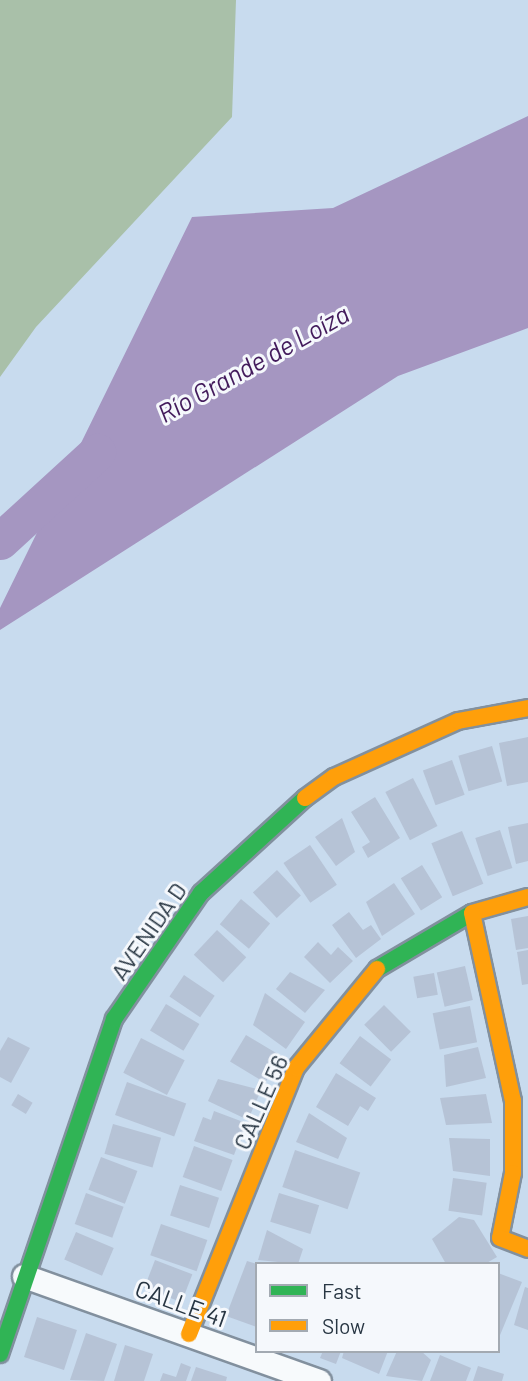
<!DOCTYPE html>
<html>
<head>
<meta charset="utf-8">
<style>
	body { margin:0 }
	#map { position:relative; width:528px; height:1381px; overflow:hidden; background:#c8dbee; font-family:Barlow,sans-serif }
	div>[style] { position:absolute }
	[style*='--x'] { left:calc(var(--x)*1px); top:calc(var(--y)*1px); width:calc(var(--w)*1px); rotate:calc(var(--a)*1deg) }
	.forest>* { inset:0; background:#a9c0a9 }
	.water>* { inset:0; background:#a596c1 }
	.river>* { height:37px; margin:-18.5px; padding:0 18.5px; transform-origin:18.5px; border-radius:18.5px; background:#a596c1 }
	.building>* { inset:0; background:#b6c3d6; transform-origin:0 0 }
	.roads { filter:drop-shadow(2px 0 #82909e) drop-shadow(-2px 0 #82909e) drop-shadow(0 2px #82909e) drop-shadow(0 -2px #82909e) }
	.street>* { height:23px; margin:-11.5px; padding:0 11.5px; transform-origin:11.5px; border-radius:11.5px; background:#f7fafc }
	.fast>* { height:16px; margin:-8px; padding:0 8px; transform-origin:8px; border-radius:8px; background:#30b455 }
	.slow>* { height:16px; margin:-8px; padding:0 8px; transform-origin:8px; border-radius:8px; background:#ff9f0a }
	span { translate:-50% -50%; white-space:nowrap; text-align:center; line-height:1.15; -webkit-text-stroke:6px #f5f8fc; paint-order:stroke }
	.street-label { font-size:24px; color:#283643 }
	.water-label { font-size:26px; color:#421a5b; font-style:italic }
	.legend { position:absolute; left:255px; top:1262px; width:245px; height:91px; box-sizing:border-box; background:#f5f8fc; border:2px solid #a3aab2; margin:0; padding:9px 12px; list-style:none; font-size:21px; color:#283643 }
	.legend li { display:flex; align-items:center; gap:14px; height:35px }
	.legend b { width:35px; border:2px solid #a3aab2 }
</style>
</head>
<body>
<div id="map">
	<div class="forest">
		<i style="clip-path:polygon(0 0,236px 0,232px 117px,36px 327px,0 377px)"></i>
	</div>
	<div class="water">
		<i style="clip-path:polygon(528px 116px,528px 328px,398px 376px,0 630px,0 608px,192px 217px,333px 208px)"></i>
	</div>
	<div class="river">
		<i style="--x:0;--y:541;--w:132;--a:-42.5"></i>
	</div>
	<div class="building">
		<i style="clip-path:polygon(528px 737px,528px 782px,507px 786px,499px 743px)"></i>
		<i style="left:492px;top:746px;width:37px;height:35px;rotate:74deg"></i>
		<i style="left:452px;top:760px;width:37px;height:31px;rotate:70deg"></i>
		<i style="left:413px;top:778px;width:54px;height:31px;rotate:63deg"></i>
		<i style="clip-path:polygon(375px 797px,400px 838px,368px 858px,362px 847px,370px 842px,351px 812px)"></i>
		<i style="clip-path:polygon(342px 818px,355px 852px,336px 866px,315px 837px)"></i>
		<i style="clip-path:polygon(528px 823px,528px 861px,516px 864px,508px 827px)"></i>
		<i style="left:500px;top:830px;width:40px;height:26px;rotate:72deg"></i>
		<i style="left:462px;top:831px;width:57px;height:33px;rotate:68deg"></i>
		<i style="left:310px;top:845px;width:48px;height:32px;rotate:56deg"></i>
		<i style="left:422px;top:865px;width:38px;height:25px;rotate:58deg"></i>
		<i style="left:277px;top:870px;width:35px;height:33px;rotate:47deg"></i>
		<i style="clip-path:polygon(394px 883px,415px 914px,382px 936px,366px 902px)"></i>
		<i style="left:241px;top:899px;width:38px;height:33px;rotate:40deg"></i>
		<i style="clip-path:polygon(349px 912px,363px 930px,371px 925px,381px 939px,356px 958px,332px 925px)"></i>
		<i style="clip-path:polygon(528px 916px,528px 948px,516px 950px,511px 919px)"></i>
		<i style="left:217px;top:930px;width:40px;height:34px;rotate:43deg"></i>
		<i style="clip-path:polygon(318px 942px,331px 955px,338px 947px,353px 961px,330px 983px,304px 957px)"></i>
		<i style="clip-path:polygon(528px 950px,528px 984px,522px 985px,517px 952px)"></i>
		<i style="left:465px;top:966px;width:35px;height:29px;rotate:77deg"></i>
		<i style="clip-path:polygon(290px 972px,325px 990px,305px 1013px,276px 989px)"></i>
		<i style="left:434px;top:973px;width:22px;height:21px;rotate:80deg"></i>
		<i style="left:184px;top:975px;width:37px;height:26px;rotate:34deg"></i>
		<i style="clip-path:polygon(265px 993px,305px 1022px,286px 1049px,253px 1025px)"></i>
		<i style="left:166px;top:1004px;width:39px;height:31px;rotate:31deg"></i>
		<i style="left:384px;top:1005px;width:38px;height:28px;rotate:45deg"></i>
		<i style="left:470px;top:1006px;width:37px;height:38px;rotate:79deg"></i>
		<i style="left:246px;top:1035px;width:41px;height:31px;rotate:31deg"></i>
		<i style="left:360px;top:1036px;width:39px;height:34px;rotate:37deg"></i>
		<i style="clip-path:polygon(8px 1037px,30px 1048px,11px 1083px,0 1077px,0 1051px)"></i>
		<i style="left:141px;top:1038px;width:49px;height:39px;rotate:27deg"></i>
		<i style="clip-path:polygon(478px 1047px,486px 1078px,446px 1087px,444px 1055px)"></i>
		<i style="clip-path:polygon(336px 1073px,376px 1098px,368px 1111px,360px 1106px,348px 1126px,316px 1107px)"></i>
		<i style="clip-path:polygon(218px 1079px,261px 1090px,248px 1120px,208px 1101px)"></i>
		<i style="left:127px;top:1082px;width:63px;height:35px;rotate:20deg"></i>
		<i style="left:18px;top:1094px;width:17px;height:13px;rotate:31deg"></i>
		<i style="clip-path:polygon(486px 1094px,492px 1123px,446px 1125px,440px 1098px)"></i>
		<i style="clip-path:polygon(214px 1111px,246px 1123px,234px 1155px,194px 1141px,203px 1117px,211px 1120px)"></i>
		<i style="clip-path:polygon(309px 1113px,347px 1138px,338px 1159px,296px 1142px)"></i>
		<i style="left:113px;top:1124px;width:50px;height:31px;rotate:16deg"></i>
		<i style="clip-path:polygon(449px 1138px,490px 1139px,490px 1176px,453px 1171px)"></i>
		<i style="left:194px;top:1146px;width:41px;height:33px;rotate:20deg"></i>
		<i style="left:295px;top:1150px;width:69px;height:39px;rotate:19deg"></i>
		<i style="left:101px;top:1157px;width:39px;height:35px;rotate:21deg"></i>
		<i style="left:453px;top:1178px;width:34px;height:33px;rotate:8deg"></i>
		<i style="left:180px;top:1185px;width:41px;height:32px;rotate:18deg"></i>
		<i style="left:86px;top:1193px;width:40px;height:33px;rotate:20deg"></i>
		<i style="left:279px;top:1193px;width:42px;height:30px;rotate:17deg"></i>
		<i style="clip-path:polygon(459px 1217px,474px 1220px,497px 1257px,485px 1264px,446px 1264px,432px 1239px)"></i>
		<i style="left:161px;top:1224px;width:49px;height:33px;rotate:19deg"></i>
		<i style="clip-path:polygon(267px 1230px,303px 1249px,298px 1264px,258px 1260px)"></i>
		<i style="left:76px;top:1232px;width:41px;height:30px;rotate:23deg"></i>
		<i style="left:155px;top:1260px;width:40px;height:30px;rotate:21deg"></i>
		<i style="clip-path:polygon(247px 1261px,257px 1264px,257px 1327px,226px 1316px)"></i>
		<i style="clip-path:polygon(498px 1273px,522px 1282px,498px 1340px)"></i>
		<i style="clip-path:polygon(525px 1287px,528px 1288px,528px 1330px,514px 1325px)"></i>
		<i style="left:37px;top:1317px;width:42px;height:42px;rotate:18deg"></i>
		<i style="clip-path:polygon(86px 1333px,117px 1344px,104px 1381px,70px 1380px)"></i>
		<i style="clip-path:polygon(125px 1345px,153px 1354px,144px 1381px,114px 1381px)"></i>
		<i style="clip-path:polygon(323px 1351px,341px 1351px,336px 1364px,320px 1358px)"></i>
		<i style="clip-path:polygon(344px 1351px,388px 1351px,379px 1374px,342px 1358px)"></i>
		<i style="clip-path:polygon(397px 1351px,421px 1351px,431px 1360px,422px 1381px,386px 1376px)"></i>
		<i style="clip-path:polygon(440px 1355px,471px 1368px,466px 1381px,430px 1381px)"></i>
		<i style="clip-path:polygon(181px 1363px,191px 1367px,186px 1381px,160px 1381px,163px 1373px,176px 1377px)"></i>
		<i style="clip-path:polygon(478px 1366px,504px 1374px,502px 1381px,473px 1381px)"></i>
		<i style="clip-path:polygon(196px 1367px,227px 1377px,226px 1381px,191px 1381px)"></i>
	</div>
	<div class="roads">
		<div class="street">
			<i style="--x:24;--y:1276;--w:313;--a:19.6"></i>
		</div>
		<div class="fast">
			<i style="--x:377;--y:969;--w:110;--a:-30.5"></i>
			<i style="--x:0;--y:1354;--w:354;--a:-71.2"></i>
			<i style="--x:114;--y:1019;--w:153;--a:-55.4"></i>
			<i style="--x:201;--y:893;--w:141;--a:-42.4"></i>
		</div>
		<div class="slow">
			<i style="--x:305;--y:798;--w:36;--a:-36"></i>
			<i style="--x:334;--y:777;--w:136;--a:-24.3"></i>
			<i style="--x:458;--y:721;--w:71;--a:-10.5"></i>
			<i style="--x:528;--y:897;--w:58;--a:164.1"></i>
			<i style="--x:472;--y:913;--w:192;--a:77.7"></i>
			<i style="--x:513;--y:1101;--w:72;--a:90"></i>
			<i style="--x:513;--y:1173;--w:66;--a:101.3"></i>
			<i style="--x:500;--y:1238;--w:30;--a:21"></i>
			<i style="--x:189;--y:1334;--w:287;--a:-68.1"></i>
			<i style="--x:296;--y:1068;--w:128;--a:-50.7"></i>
		</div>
	</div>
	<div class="street-label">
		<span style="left:148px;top:931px;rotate:-55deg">AVENIDA D</span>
		<span style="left:260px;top:1102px;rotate:-66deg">CALLE 56</span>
		<span style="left:181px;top:1303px;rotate:20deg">CALLE 41</span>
	</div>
	<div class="water-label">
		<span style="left:253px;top:363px;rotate:-29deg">Río Grande de Loíza</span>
	</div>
	<ul class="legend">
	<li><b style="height:9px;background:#30b455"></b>Fast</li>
	<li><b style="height:9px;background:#ff9f0a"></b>Slow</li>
	</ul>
</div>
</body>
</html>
